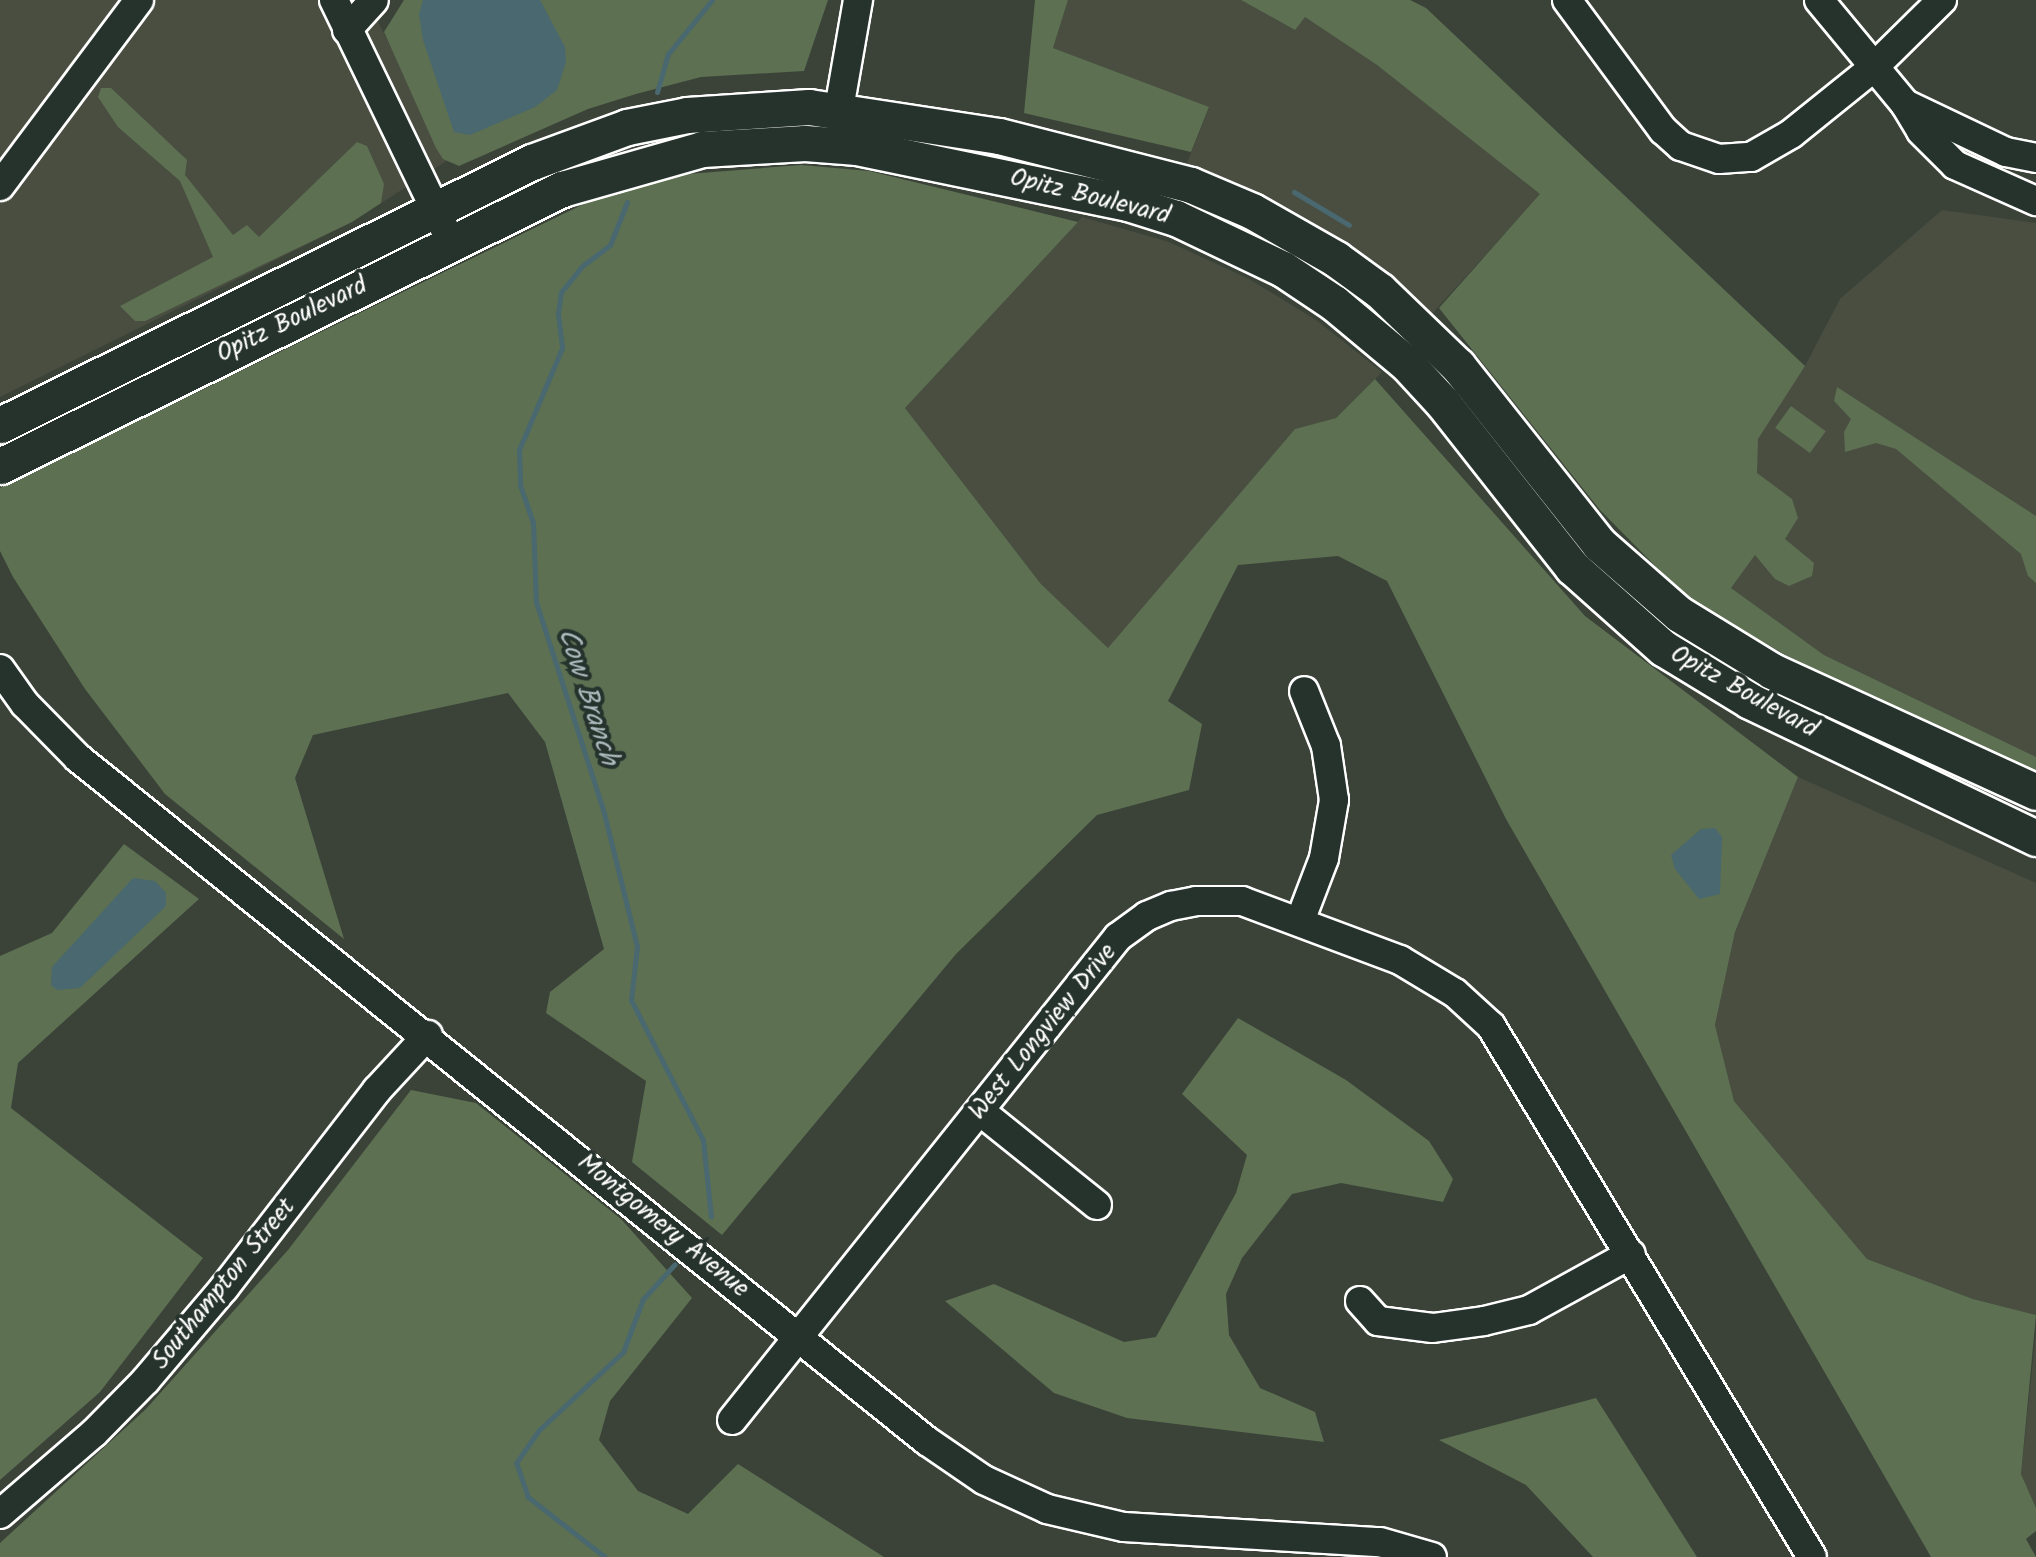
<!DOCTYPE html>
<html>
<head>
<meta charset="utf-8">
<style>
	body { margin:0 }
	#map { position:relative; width:2036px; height:1557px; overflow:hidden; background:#3b4339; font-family:Kalam,sans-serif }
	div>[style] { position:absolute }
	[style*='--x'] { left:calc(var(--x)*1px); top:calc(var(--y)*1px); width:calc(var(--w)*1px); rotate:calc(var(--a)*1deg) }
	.built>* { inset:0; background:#494e41 }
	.green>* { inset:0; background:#5d7052; transform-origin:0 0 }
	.water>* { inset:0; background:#49686f }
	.stream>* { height:5px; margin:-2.5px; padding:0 2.5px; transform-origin:2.5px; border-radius:2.5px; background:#49686f }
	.roads { filter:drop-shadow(2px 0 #fff) drop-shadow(-2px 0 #fff) drop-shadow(0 2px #fff) drop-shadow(0 -2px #fff) }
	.minor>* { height:28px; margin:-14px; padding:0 14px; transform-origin:14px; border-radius:14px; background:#26332d }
	.major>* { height:35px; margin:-17.5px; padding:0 17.5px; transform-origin:17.5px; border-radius:17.5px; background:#26332d }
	span { translate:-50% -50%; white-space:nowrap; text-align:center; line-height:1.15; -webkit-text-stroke:8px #26332d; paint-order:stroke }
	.street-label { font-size:25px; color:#fff }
	.water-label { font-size:28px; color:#adbbbe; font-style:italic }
</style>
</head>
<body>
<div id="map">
	<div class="built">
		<i style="clip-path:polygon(0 0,367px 0,448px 160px,352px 222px,0 397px)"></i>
		<i style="clip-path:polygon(1068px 0,1241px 0,1295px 30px,1304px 16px,1377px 65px,1541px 194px,1429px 317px,1379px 268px,1337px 237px,1264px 196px,1187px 163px,1209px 108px,1053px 48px)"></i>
		<i style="clip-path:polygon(1942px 210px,2036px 223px,2036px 757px,1824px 655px,1731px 588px,1755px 554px,1757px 439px,1805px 366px,1840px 299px)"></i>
		<i style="clip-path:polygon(1082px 217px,1169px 242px,1249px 279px,1316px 320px,1382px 372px,1336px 418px,1295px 429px,1109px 649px,1041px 584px,905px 408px)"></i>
		<i style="clip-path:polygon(1798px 777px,2036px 883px,2036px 1315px,1973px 1299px,1867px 1259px,1734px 1101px,1715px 1025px,1735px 932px)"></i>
		<i style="clip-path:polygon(2036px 1332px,2036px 1508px,2021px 1474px)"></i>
	</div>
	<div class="green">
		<i style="clip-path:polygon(404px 0,828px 0,804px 71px,701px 77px,636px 94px,588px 109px,459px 166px,443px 159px,436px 148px,384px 32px)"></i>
		<i style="clip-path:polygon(1035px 0,1068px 0,1053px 48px,1209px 107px,1191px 152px,1024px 113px)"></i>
		<i style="clip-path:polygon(1241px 0,1410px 0,1426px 8px,1805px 366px,1758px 439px,1757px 473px,1792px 499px,1798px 518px,1785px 539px,1814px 563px,1812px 576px,1789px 586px,1775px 579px,1755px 555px,1731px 588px,1824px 655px,2036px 757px,2036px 771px,1808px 668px,1687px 598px,1600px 510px,1439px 308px,1540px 194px,1377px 65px,1305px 17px,1295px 30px)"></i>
		<i style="clip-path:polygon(101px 88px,111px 88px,187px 160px,185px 175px,233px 235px,247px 225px,259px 237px,357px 142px,367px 146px,384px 184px,381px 203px,352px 222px,145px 321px,135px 321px,120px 306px,213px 257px,180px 181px,118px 127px,98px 97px)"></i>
		<i style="clip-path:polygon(801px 165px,869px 171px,1078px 222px,905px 408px,1041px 584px,1108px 648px,1295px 429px,1336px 418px,1375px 379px,1585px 616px,1798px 777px,1735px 932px,1715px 1025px,1734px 1101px,1867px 1259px,1973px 1299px,2036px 1315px,2021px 1474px,2036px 1508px,2036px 1531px,2026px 1539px,2036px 1557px,1931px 1557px,1506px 819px,1387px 581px,1338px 556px,1238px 565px,1168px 701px,1202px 724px,1189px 790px,1097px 815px,956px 954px,722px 1235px,632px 1162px,646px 1081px,546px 1013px,550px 992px,604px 949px,545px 742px,508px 693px,313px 735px,295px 778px,344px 939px,165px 794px,85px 689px,13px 577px,0 551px,0 488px,592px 200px,688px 174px)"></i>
		<i style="clip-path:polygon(1837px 387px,2036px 516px,2036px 583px,2028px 576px,2021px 554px,1896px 449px,1876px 443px,1845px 452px,1844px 432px,1851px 419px,1834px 401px)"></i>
		<i style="left:1791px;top:406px;width:43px;height:27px;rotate:36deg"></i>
		<i style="clip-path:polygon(124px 844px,199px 899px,18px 1063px,11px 1108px,203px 1258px,100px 1392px,0 1480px,0 956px,52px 933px)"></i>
		<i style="clip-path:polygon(1238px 1018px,1346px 1080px,1429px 1141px,1453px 1179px,1443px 1202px,1341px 1183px,1292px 1194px,1242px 1258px,1226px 1294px,1229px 1335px,1260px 1388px,1315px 1412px,1324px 1442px,1127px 1418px,1054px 1393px,945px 1301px,994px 1284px,1124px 1342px,1156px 1337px,1236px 1193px,1247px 1155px,1182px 1094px)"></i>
		<i style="clip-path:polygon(411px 1090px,476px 1103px,621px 1219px,692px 1298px,610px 1401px,599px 1440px,638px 1491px,688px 1514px,738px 1464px,884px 1557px,0 1557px,0 1543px,146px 1409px,288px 1250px)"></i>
		<i style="clip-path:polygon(1596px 1398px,1697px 1557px,1593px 1557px,1526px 1485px,1439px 1440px)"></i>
	</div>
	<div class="water">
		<i style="clip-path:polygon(423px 0,540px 0,565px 47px,566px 62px,557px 90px,535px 107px,470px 135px,454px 132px,423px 40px,419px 14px)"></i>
		<i style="clip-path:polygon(1715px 828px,1722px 837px,1720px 894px,1699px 899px,1675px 869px,1671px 855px,1701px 829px)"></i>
		<i style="clip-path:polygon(133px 878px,155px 881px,166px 893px,166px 906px,80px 988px,57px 990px,51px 985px,52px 967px)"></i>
	</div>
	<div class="stream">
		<i style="--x:657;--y:92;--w:40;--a:-74"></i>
		<i style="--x:668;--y:54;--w:70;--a:-50.8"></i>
		<i style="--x:1294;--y:192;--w:64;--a:31"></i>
		<i style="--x:627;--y:202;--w:46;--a:111.6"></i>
		<i style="--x:610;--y:245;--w:34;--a:143"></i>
		<i style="--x:583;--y:265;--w:35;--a:129"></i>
		<i style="--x:561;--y:292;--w:22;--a:98"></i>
		<i style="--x:558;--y:314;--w:34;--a:83"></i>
		<i style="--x:562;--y:348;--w:111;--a:112.9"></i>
		<i style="--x:519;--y:450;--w:35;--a:88"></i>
		<i style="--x:520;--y:485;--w:39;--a:71"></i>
		<i style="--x:533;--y:522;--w:80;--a:87.9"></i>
		<i style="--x:536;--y:602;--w:218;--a:72.1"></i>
		<i style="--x:603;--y:809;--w:141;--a:76.1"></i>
		<i style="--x:637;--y:946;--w:54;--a:96.3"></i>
		<i style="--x:631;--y:1000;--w:157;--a:62.8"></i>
		<i style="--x:703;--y:1140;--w:77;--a:84.1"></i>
		<i style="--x:605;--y:1557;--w:98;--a:-142.1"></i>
		<i style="--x:528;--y:1497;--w:36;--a:-109"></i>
		<i style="--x:516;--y:1463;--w:40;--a:-55.1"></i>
		<i style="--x:539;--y:1430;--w:115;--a:-42.9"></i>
		<i style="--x:623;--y:1352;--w:57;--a:-69.3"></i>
		<i style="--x:643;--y:1299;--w:47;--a:-47.6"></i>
	</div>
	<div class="roads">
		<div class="minor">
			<i style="--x:334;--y:0;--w:253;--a:64.2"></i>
			<i style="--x:1567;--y:0;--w:162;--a:53.6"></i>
			<i style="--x:1663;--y:130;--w:24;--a:42"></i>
			<i style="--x:1681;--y:146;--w:40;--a:18.9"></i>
			<i style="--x:1719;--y:159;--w:32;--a:-4"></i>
			<i style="--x:1751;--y:157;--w:46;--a:-29.9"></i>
			<i style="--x:1791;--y:134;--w:105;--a:-38.8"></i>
			<i style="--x:1873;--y:68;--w:97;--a:-44.6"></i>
			<i style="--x:1819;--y:0;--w:135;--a:50.4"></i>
			<i style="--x:1905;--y:104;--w:31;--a:59"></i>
			<i style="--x:1921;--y:131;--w:48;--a:45"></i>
			<i style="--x:1955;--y:165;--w:89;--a:24"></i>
			<i style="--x:347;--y:30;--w:40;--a:-48"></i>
			<i style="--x:1905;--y:104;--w:112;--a:25.4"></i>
			<i style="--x:2006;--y:152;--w:31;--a:11"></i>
			<i style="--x:839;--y:109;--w:111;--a:-80.1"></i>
			<i style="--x:0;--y:186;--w:232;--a:-53.2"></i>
			<i style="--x:0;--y:669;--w:43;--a:54.5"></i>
			<i style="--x:25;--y:704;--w:76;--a:45.5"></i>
			<i style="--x:78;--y:758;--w:1090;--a:38.82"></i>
			<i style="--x:927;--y:1441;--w:69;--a:34.4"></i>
			<i style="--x:984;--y:1480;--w:69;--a:24.7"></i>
			<i style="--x:1047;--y:1509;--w:79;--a:13.2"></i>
			<i style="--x:1124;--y:1527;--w:256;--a:3.4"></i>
			<i style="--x:1380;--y:1542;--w:54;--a:16.1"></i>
			<i style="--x:1300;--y:921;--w:67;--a:-69.1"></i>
			<i style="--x:1324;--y:858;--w:59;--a:-80.2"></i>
			<i style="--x:1334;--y:800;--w:55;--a:-98.4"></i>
			<i style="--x:1326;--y:746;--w:59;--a:-111.8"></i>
			<i style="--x:980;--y:1111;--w:150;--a:38.8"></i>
			<i style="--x:1360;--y:1301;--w:27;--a:48"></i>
			<i style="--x:1378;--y:1321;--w:55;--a:7.3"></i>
			<i style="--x:1433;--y:1328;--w:51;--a:-7.8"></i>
			<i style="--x:1484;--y:1321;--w:46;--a:-13.7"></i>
			<i style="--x:1529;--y:1310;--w:116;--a:-28.8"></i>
			<i style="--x:732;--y:1420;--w:618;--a:-51.37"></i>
			<i style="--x:1118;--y:937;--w:36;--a:-36"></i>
			<i style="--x:1147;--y:916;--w:26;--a:-23"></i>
			<i style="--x:1171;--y:906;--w:25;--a:-11"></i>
			<i style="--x:1196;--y:901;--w:46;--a:0"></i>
			<i style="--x:1242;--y:901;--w:169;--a:20.5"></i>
			<i style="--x:1400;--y:960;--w:64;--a:31"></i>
			<i style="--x:1455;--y:993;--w:49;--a:42.5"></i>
			<i style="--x:1491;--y:1026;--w:620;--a:58.85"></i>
			<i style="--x:0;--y:1514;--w:124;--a:-40.8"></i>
			<i style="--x:94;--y:1433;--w:74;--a:-45.5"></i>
			<i style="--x:146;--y:1380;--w:121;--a:-49.7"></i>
			<i style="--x:224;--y:1288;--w:250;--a:-52.3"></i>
			<i style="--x:377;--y:1090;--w:75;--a:-47.2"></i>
		</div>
		<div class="major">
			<i style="--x:0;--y:425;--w:593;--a:-26.31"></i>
			<i style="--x:532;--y:162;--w:101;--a:-20.2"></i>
			<i style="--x:627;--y:127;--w:61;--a:-11.3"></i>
			<i style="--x:687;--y:115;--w:122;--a:-3.8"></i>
			<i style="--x:809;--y:107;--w:192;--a:8.7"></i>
			<i style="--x:999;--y:136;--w:198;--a:14.3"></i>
			<i style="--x:1191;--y:185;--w:66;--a:23.1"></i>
			<i style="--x:1252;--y:211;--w:97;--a:29.7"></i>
			<i style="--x:1336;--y:259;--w:54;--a:36"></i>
			<i style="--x:1380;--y:291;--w:108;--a:43.9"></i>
			<i style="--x:1458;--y:366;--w:227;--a:51.6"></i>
			<i style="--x:1599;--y:544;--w:106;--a:41.2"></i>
			<i style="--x:1679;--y:614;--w:109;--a:31.5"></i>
			<i style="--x:1772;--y:671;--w:290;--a:24.6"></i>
			<i style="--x:0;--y:466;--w:627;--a:-26.24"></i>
			<i style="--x:562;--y:189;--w:146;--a:-15.9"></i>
			<i style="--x:702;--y:149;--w:103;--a:-3.3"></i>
			<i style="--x:805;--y:143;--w:52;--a:4.4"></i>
			<i style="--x:857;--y:147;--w:277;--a:11.7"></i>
			<i style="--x:1128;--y:203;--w:50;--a:17.4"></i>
			<i style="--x:1176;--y:218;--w:119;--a:25.5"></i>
			<i style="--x:1283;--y:269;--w:61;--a:33.7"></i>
			<i style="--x:1334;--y:303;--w:95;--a:39.9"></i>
			<i style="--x:1407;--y:364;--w:53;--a:47.3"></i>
			<i style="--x:1443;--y:403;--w:209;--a:51.8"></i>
			<i style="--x:1572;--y:567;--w:122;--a:41.7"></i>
			<i style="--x:1663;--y:648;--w:102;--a:31.3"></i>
			<i style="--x:1750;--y:701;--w:317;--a:25.6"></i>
		</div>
	</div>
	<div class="street-label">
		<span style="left:1090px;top:197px;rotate:14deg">Opitz Boulevard</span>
		<span style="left:292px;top:320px;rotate:-26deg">Opitz Boulevard</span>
		<span style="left:1744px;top:692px;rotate:29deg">Opitz Boulevard</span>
		<span style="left:1043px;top:1032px;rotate:-51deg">West Longview Drive</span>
		<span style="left:663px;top:1226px;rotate:39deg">Montgomery Avenue</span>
		<span style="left:224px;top:1284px;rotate:-51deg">Southampton Street</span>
	</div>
	<div class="water-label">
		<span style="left:587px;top:697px;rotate:72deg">Cow Branch</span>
	</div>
</div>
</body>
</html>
